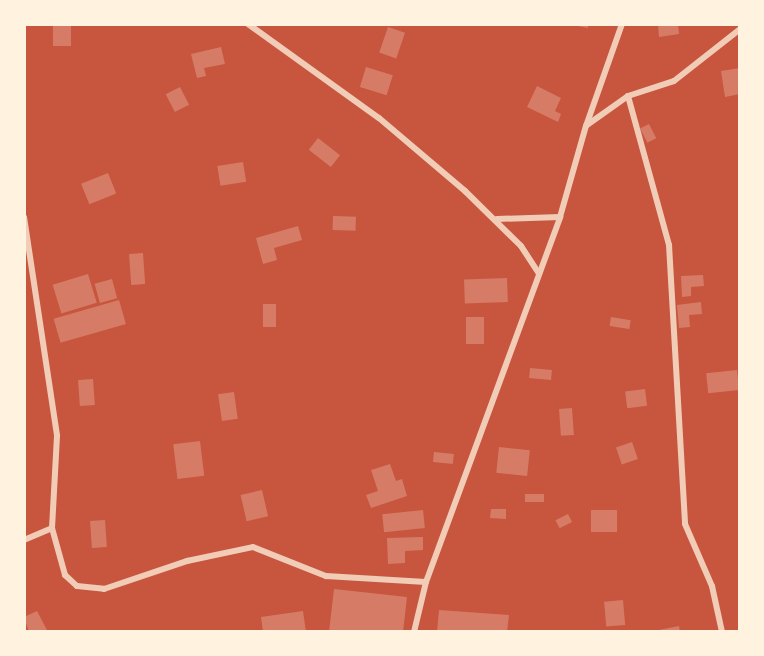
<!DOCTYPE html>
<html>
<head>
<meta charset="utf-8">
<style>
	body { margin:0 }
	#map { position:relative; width:764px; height:656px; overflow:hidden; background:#c8553d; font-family:"Sofia Sans Condensed",sans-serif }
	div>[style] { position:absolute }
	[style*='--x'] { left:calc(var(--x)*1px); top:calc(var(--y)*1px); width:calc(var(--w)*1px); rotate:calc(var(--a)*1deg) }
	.building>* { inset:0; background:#d67c66; transform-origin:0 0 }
	.minor>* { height:6px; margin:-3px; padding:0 3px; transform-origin:3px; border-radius:3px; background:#f1ccb7 }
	span { translate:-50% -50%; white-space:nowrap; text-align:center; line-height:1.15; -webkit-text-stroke:4.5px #fff3e0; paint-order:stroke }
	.frame { position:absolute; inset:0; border:26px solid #fff3e0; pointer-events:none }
</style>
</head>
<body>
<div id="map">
	<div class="building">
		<i style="left:53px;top:24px;width:18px;height:22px"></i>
		<i style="clip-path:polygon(568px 24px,588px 24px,588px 28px)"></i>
		<i style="clip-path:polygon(658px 24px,678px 24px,679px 34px,659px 37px)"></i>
		<i style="left:388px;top:27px;width:18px;height:27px;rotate:19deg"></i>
		<i style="clip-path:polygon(221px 47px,225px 64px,204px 68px,206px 76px,197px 78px,191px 54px)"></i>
		<i style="left:366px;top:67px;width:28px;height:21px;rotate:17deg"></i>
		<i style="clip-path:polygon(740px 68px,740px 94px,725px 97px,721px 71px)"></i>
		<i style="clip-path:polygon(537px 86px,561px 98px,555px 111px,561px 114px,558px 122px,527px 107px)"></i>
		<i style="left:180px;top:87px;width:20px;height:16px;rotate:63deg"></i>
		<i style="left:649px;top:124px;width:16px;height:10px;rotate:63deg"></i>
		<i style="left:318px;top:138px;width:28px;height:15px;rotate:38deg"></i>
		<i style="left:243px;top:162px;width:20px;height:26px;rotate:81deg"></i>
		<i style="left:108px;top:173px;width:22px;height:29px;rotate:68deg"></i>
		<i style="left:333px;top:216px;width:23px;height:14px;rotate:2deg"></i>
		<i style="clip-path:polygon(298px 226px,302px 240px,274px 248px,277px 260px,263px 264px,256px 238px)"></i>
		<i style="left:143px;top:253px;width:31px;height:14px;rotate:86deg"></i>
		<i style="left:88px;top:274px;width:30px;height:37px;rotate:73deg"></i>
		<i style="clip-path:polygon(703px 275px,704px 286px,691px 287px,691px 296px,682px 297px,681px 276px)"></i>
		<i style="left:507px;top:278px;width:24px;height:43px;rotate:88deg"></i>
		<i style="left:112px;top:279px;width:20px;height:18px;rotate:75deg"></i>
		<i style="left:119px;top:300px;width:25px;height:68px;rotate:74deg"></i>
		<i style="clip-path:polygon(701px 302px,702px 314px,689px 315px,690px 327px,679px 328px,677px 305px)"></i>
		<i style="left:263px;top:304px;width:13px;height:23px"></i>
		<i style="left:466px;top:317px;width:18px;height:27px"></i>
		<i style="left:611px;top:317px;width:20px;height:9px;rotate:9deg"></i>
		<i style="left:530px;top:368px;width:22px;height:10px;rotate:5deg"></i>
		<i style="left:737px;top:370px;width:20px;height:31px;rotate:84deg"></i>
		<i style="left:93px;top:379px;width:26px;height:15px;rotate:86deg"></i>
		<i style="left:645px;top:389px;width:17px;height:20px;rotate:83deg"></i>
		<i style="left:234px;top:392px;width:27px;height:16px;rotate:82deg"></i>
		<i style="left:572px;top:408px;width:27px;height:13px;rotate:86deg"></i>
		<i style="left:200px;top:441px;width:35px;height:27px;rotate:83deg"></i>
		<i style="left:632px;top:442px;width:18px;height:17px;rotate:71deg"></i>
		<i style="left:499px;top:447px;width:31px;height:26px;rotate:6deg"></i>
		<i style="left:434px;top:452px;width:20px;height:10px;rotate:6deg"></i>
		<i style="clip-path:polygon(390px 464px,396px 481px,402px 479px,407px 496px,371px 508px,366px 495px,378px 491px,371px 470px)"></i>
		<i style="left:262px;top:490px;width:27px;height:22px;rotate:77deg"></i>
		<i style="left:525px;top:494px;width:19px;height:8px"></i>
		<i style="clip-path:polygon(491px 509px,506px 509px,506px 519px,490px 518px)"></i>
		<i style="left:423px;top:510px;width:18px;height:41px;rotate:84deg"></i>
		<i style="left:617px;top:510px;width:22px;height:26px;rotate:90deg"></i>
		<i style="left:568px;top:514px;width:9px;height:14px;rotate:63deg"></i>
		<i style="left:105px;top:520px;width:27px;height:15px;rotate:86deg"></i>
		<i style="clip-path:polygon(423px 537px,423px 550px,405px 551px,405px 563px,388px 564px,387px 538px)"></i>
		<i style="clip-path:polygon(334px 589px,407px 597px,403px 632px,329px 632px)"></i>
		<i style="left:623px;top:600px;width:25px;height:19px;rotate:85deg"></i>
		<i style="clip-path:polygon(439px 610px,509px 615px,507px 632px,437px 632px)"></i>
		<i style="clip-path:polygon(37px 611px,47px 630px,29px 632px,24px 617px)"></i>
		<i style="clip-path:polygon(303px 611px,306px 632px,263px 632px,261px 617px)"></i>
		<i style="clip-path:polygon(679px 626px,680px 632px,654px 632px,654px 631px)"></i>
	</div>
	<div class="minor">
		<i style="--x:248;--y:24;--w:161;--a:35.7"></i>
		<i style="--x:379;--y:118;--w:113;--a:40.3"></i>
		<i style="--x:465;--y:191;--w:78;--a:44.5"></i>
		<i style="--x:521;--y:246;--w:33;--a:57"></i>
		<i style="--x:628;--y:96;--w:155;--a:74.6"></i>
		<i style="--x:669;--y:245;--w:279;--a:86.7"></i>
		<i style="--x:685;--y:524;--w:68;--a:66.5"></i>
		<i style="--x:712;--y:586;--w:47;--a:77.7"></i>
		<i style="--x:587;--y:125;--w:50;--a:-35.3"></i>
		<i style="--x:628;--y:96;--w:48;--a:-18.1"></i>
		<i style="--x:674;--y:81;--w:84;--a:-38.2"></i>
		<i style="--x:24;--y:217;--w:221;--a:81.4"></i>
		<i style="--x:57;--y:436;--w:92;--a:93.1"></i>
		<i style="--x:52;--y:528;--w:49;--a:74.5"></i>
		<i style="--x:65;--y:575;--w:16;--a:43"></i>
		<i style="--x:77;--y:586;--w:27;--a:6"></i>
		<i style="--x:104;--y:589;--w:88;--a:-18.6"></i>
		<i style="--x:187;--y:561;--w:67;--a:-12"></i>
		<i style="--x:253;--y:547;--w:79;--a:21.7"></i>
		<i style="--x:326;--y:576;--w:100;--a:3.4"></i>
		<i style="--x:497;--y:219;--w:63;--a:-1.8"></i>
		<i style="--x:24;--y:540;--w:30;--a:-23"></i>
		<i style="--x:414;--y:632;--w:51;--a:-76.5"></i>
		<i style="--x:426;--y:582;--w:389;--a:-69.8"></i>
		<i style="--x:560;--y:217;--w:95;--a:-74.1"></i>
		<i style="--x:586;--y:126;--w:108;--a:-70.6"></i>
	</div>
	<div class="frame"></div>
</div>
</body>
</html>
